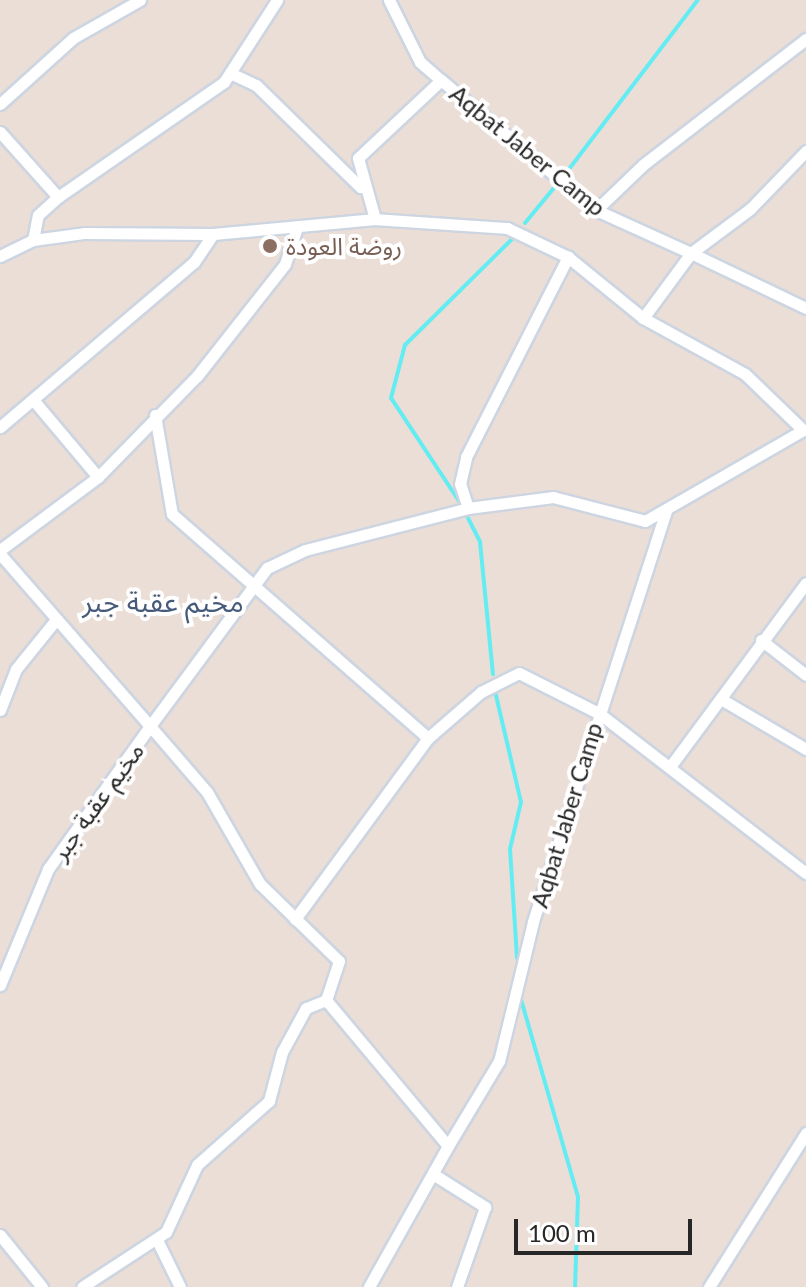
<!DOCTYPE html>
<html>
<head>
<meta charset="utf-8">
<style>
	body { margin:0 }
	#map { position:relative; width:806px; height:1287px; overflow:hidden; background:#ebded7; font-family:Lato,"Noto Sans Arabic",sans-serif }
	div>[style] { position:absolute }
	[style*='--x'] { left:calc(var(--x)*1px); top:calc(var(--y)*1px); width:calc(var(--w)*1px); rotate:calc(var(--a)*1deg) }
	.stream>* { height:4px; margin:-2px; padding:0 2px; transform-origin:2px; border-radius:2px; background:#64ecf3 }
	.roads { filter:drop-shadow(2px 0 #cdd5e1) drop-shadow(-2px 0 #cdd5e1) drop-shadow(0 2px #cdd5e1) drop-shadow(0 -2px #cdd5e1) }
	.street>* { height:11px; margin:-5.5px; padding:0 5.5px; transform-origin:5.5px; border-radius:5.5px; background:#fff }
	.dots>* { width:22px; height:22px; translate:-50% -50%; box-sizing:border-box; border:4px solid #fff; border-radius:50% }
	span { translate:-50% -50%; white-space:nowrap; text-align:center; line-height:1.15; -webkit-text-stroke:8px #fff; paint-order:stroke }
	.street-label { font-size:24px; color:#272727 }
	.education-label { font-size:24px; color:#785e54 }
	.left { translate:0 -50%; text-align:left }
	.quarter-label { font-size:28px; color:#465a79 }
	.scale { position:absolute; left:514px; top:1219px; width:178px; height:36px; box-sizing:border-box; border:4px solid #272727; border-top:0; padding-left:10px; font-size:24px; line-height:28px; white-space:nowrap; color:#272727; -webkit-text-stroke:6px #fff; paint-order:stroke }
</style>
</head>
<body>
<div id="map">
	<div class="stream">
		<i style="--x:566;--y:173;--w:218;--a:-52.7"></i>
		<i style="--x:525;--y:223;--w:45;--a:-50.4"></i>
		<i style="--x:459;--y:501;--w:123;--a:-123.4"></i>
		<i style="--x:391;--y:398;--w:55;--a:-75.2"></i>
		<i style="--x:405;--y:345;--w:151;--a:-44.7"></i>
		<i style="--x:468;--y:518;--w:27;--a:63"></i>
		<i style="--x:480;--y:542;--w:133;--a:84.4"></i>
		<i style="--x:494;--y:687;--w:118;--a:76.8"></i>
		<i style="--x:521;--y:802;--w:48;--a:103.2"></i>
		<i style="--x:510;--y:849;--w:109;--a:86.3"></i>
		<i style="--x:520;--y:996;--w:209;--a:73.9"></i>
		<i style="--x:578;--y:1197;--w:90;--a:91.9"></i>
	</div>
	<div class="roads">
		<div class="street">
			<i style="--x:389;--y:0;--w:69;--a:63.4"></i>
			<i style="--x:420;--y:62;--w:28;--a:41"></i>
			<i style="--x:230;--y:73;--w:29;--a:25"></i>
			<i style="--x:256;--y:85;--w:146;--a:44.4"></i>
			<i style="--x:0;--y:104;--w:98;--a:-42.1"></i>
			<i style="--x:73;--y:38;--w:77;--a:-29.6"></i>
			<i style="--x:0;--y:132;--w:87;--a:48.3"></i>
			<i style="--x:596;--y:210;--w:66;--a:-43.8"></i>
			<i style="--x:644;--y:164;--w:205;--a:-37.7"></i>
			<i style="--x:213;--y:234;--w:163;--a:-5.3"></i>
			<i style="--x:375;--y:219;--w:63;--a:-105.6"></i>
			<i style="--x:358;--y:158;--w:114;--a:-43.2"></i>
			<i style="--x:441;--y:80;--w:202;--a:40"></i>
			<i style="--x:596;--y:210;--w:104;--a:24.4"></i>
			<i style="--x:691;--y:253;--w:81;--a:126.4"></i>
			<i style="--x:643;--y:318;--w:97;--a:-140.9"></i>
			<i style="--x:33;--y:240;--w:25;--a:-79"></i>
			<i style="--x:38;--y:215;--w:27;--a:-42"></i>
			<i style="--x:58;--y:197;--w:202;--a:-34.7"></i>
			<i style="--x:224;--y:82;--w:98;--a:-57.1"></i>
			<i style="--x:691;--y:253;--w:74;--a:-36.7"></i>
			<i style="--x:750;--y:209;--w:81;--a:-46"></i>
			<i style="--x:691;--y:253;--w:127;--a:25.6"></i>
			<i style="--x:0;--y:256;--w:37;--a:-26"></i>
			<i style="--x:33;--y:240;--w:51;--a:-7.8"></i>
			<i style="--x:84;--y:233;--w:129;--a:0.4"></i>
			<i style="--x:213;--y:234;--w:34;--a:124"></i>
			<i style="--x:194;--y:262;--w:255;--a:139.6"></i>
			<i style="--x:35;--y:402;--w:98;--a:50"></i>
			<i style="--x:155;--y:415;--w:100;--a:80.3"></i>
			<i style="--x:172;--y:514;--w:340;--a:41.2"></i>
			<i style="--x:428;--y:738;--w:70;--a:-41"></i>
			<i style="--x:481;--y:692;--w:42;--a:-26.6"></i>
			<i style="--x:519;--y:673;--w:91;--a:26.8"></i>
			<i style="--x:600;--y:714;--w:219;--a:107.9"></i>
			<i style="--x:533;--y:922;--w:143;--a:103.7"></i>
			<i style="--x:499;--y:1061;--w:99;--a:121"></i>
			<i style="--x:468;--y:508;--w:86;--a:-7.4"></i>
			<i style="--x:553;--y:497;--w:95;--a:14.6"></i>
			<i style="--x:645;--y:521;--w:182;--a:-29.9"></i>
			<i style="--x:803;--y:430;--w:81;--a:-136"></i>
			<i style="--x:745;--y:374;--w:116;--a:-151.2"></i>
			<i style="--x:666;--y:511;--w:213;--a:108"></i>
			<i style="--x:600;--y:714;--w:260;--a:37.7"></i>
			<i style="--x:0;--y:550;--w:122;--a:-36.7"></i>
			<i style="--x:98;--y:477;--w:141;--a:-45.6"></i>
			<i style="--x:197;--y:376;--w:142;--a:-51.8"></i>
			<i style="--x:285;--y:264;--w:36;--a:-72"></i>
			<i style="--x:0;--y:554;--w:228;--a:48.9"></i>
			<i style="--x:150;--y:726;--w:197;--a:-53.5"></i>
			<i style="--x:267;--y:568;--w:42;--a:-25.3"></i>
			<i style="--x:305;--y:550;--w:168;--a:-14.4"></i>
			<i style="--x:468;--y:508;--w:25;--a:-108"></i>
			<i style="--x:460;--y:484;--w:28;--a:-77"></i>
			<i style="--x:466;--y:457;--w:225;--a:-63"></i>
			<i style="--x:568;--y:257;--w:68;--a:-154.6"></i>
			<i style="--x:507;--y:228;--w:132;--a:-176.1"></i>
			<i style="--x:761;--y:640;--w:57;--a:37.9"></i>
			<i style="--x:721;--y:699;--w:99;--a:30.5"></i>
			<i style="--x:0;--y:710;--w:44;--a:-68.7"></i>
			<i style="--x:16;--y:669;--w:60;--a:-51"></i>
			<i style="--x:672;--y:764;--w:225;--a:-53.5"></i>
			<i style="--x:295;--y:919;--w:225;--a:-53.7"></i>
			<i style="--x:0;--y:985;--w:126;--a:-67.5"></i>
			<i style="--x:48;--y:869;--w:176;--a:-54.5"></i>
			<i style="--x:150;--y:726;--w:87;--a:49.2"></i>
			<i style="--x:207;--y:792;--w:106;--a:60.1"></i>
			<i style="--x:260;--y:884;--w:110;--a:44.3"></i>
			<i style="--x:339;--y:961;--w:41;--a:108.4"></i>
			<i style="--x:326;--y:1000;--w:22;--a:158"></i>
			<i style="--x:306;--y:1008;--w:50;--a:118.6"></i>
			<i style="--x:282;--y:1052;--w:51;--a:104.9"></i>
			<i style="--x:269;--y:1101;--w:96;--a:138.4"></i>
			<i style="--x:197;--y:1165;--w:74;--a:114.8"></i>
			<i style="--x:166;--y:1232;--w:100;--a:146.8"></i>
			<i style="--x:326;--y:1000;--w:190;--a:50.1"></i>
			<i style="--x:448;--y:1146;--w:162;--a:119.3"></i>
			<i style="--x:433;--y:1174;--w:62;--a:32.4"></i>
			<i style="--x:485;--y:1207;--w:85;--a:109.3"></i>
			<i style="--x:0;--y:1235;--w:67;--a:51.1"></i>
			<i style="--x:158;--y:1242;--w:50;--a:63.9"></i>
			<i style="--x:709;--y:1287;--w:182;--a:-57.8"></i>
		</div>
	</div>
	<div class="dots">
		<i style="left:270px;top:246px;background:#8d6e63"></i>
	</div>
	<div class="street-label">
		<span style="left:528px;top:150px;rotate:39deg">Aqbat Jaber Camp</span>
		<span style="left:97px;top:801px;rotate:-54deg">مخيم عقبة جبر</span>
		<span style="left:566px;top:815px;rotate:-73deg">Aqbat Jaber Camp</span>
	</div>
	<div class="education-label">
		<span class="left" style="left:286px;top:246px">روضة العودة</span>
	</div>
	<div class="quarter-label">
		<span style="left:163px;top:601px">مخيم عقبة جبر</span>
	</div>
	<div class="scale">100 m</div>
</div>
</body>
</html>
